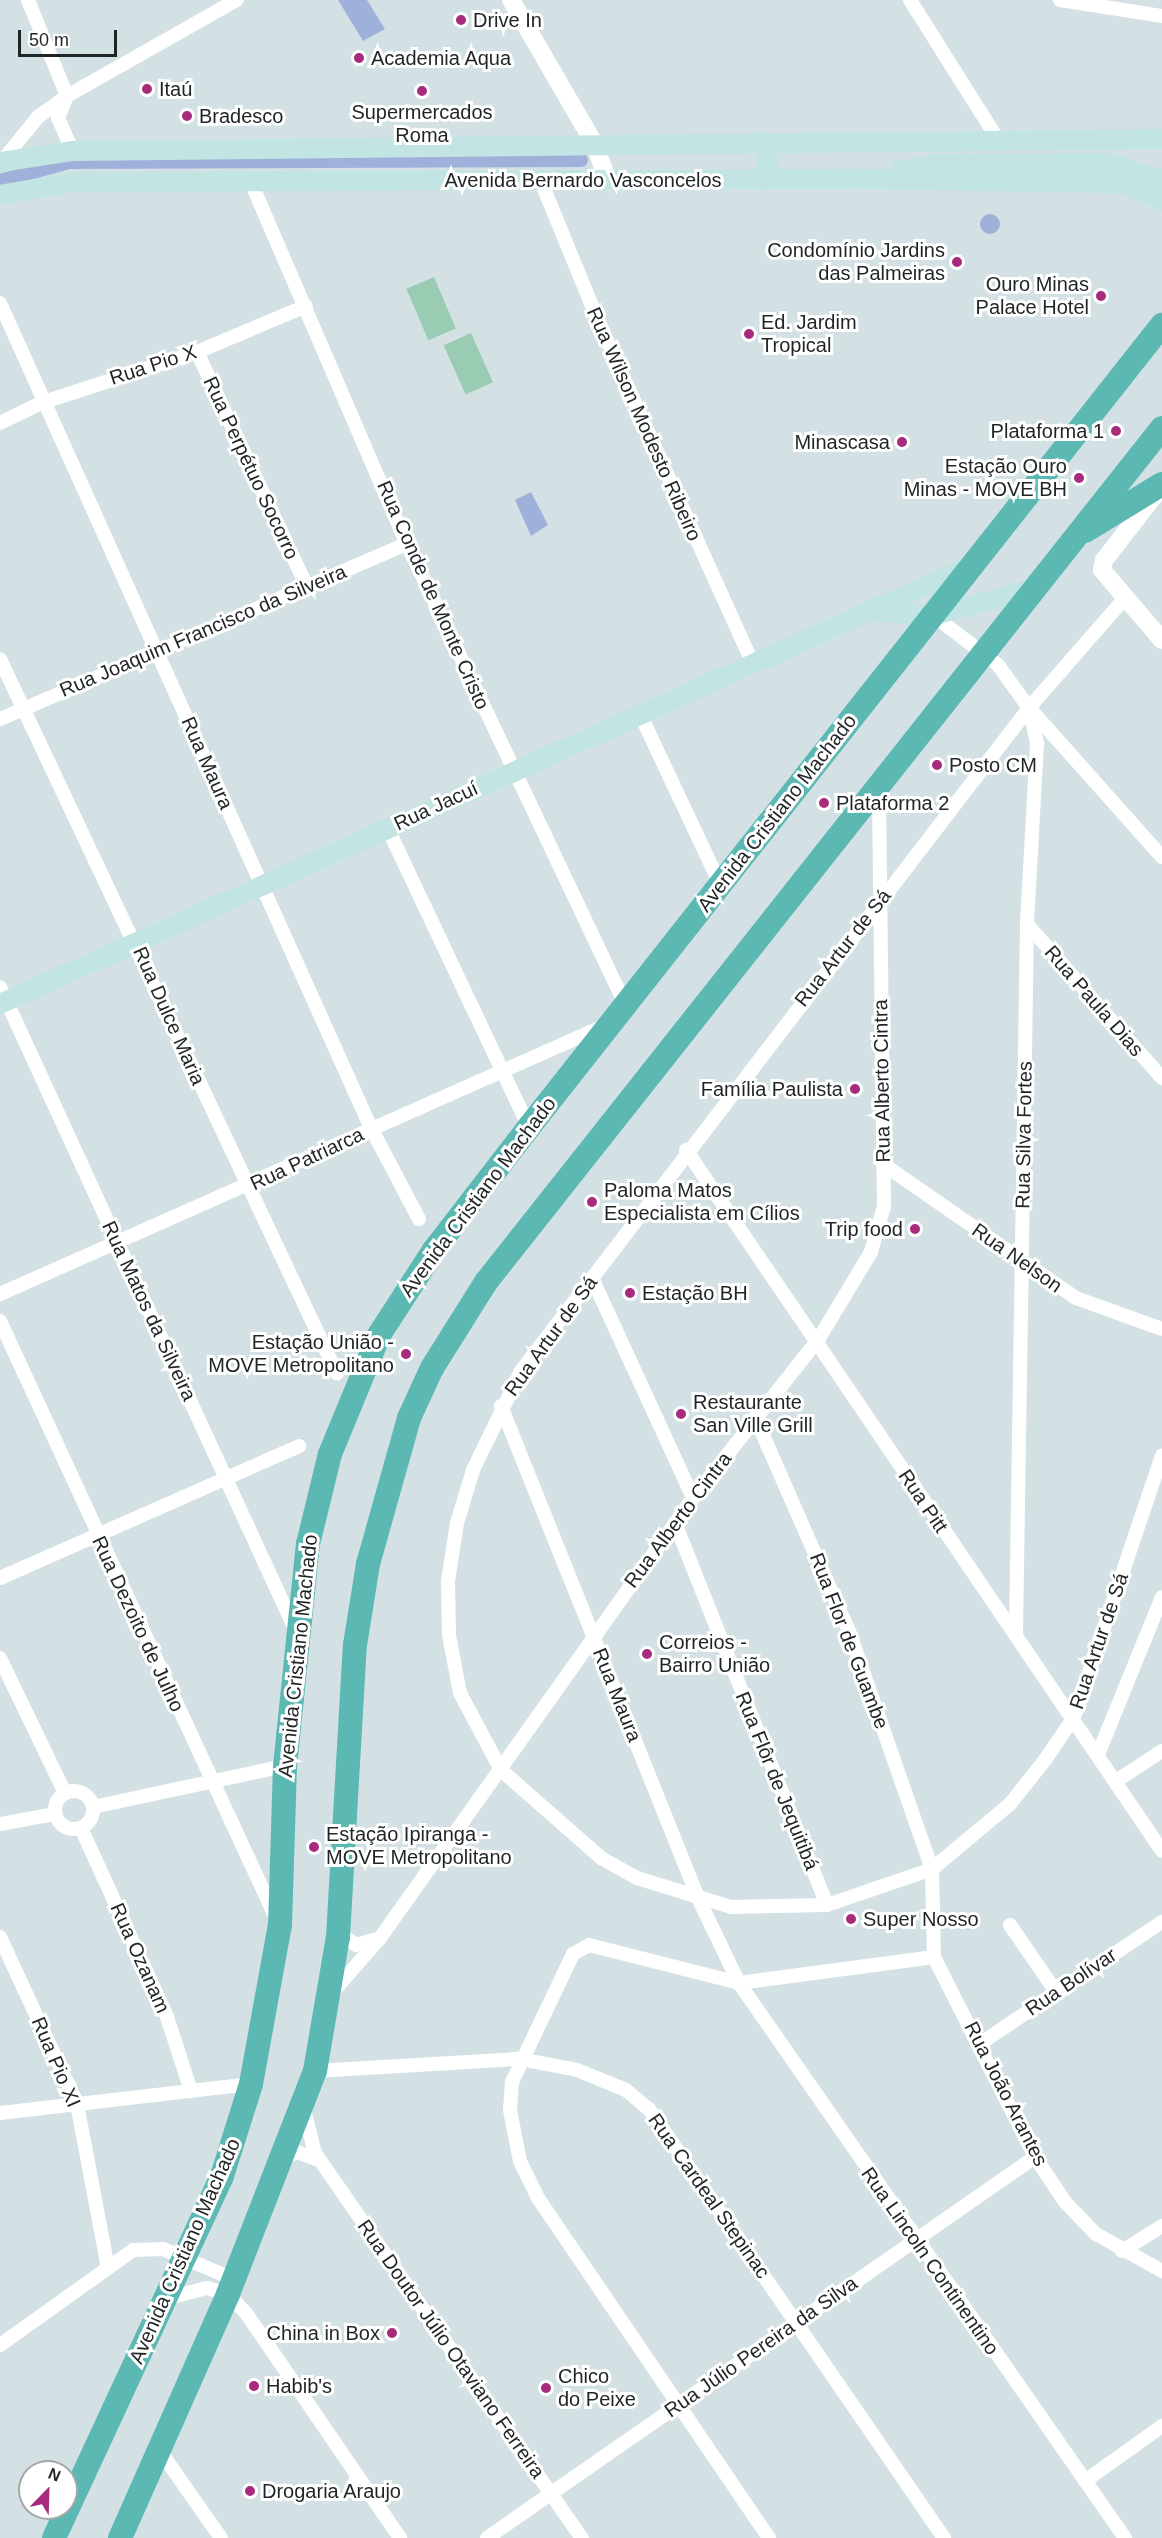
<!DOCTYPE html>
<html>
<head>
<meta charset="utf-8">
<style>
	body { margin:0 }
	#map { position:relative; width:1162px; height:2538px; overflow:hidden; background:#d3e1e5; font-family:Helvetica,sans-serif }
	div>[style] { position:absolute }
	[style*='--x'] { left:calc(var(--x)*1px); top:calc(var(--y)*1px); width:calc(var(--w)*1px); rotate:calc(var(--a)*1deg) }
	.green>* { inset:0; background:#9acbb3; transform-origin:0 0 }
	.water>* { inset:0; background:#9fb1da }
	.round { border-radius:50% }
	.canal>* { height:14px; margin:-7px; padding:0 7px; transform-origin:7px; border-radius:7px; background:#9fb1da }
	.minor>* { height:14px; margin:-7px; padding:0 7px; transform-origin:7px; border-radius:7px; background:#fff }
	.minor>.ring { margin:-7px; padding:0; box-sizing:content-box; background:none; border:14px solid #fff; border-radius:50% }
	.tertiary>* { height:18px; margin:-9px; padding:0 9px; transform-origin:9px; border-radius:9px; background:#fff }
	.secondary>* { height:20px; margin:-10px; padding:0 10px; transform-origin:10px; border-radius:10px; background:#c2e4e2 }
	.trunk>* { height:24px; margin:-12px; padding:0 12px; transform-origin:12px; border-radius:12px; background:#5cb8b2 }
	.dots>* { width:16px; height:16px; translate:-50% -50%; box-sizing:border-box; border:3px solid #fff; border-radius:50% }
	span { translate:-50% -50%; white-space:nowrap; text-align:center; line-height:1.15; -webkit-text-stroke:6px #fff; paint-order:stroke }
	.poi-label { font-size:20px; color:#1f2425 }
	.left { translate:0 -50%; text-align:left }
	.right { translate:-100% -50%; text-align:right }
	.street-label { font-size:20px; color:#1f2425 }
	.north { position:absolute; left:18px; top:2460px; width:60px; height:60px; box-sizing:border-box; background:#fff; border:2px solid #a5a7a8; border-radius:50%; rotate:23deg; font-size:16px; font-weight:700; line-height:24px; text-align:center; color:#1f2425 }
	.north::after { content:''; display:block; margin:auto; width:21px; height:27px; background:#a72a7d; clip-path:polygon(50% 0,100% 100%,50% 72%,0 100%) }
	.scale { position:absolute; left:18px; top:30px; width:99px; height:27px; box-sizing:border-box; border:3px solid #1f2425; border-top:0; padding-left:8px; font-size:18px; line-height:21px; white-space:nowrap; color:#1f2425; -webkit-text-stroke:4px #fff; paint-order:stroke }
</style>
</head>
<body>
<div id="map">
	<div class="green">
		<i style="left:434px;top:277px;width:56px;height:30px;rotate:67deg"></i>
		<i style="left:471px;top:333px;width:54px;height:30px;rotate:66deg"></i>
	</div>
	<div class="water">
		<i style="clip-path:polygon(338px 0,367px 0,385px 29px,363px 41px)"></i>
		<i class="round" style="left:980px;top:214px;width:20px;height:20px"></i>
		<i style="clip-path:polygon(531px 492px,548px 525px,531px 536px,515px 500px)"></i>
	</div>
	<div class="canal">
		<i style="--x:0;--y:181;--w:72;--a:-15.4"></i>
		<i style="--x:69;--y:162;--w:512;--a:-0.22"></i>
	</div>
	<div class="minor">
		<i style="--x:28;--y:0;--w:104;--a:67.9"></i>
		<i style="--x:910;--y:0;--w:169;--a:57.8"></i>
		<i style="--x:1060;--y:0;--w:103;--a:8.9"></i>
		<i style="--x:67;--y:96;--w:24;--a:112"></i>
		<i style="--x:58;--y:118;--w:36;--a:66"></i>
		<i style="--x:2;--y:161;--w:57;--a:-50.7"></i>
		<i style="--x:38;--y:117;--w:36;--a:-36"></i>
		<i style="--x:67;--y:96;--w:195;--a:-29.5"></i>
		<i style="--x:540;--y:179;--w:156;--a:67.7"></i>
		<i style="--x:599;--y:323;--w:377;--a:65.7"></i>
		<i style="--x:250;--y:180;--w:396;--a:66.7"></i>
		<i style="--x:407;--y:544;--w:511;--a:64.64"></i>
		<i style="--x:0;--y:303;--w:905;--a:65.79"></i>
		<i style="--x:371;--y:1128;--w:103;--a:62.2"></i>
		<i style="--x:197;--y:352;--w:257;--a:64.9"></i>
		<i style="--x:0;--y:423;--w:46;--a:-26"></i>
		<i style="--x:41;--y:403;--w:164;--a:-18.1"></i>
		<i style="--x:197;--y:352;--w:118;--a:-22.9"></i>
		<i style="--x:1124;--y:599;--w:145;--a:131.1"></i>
		<i style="--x:1029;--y:708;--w:835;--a:127.46"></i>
		<i style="--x:521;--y:1371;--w:110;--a:115.9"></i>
		<i style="--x:473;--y:1470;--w:55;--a:106.8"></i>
		<i style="--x:457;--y:1523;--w:59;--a:98.8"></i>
		<i style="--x:448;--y:1581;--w:54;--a:88.9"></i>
		<i style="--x:449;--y:1635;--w:59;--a:79.3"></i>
		<i style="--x:460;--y:1693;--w:87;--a:62"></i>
		<i style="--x:501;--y:1770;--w:133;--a:41.3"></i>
		<i style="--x:601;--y:1858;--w:41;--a:29.1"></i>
		<i style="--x:637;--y:1878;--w:98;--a:17.1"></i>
		<i style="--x:731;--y:1907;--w:96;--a:-1.2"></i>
		<i style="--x:827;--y:1905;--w:111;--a:-18.9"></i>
		<i style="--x:932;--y:1869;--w:102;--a:-39.8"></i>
		<i style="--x:1010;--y:1804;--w:56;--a:-51.5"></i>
		<i style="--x:1045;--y:1760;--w:52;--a:-56"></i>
		<i style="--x:1074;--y:1717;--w:276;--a:-71.4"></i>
		<i style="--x:933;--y:615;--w:82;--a:37.6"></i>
		<i style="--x:998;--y:665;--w:53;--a:54.2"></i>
		<i style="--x:1029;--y:708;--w:37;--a:77"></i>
		<i style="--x:1037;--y:744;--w:180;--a:93.2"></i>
		<i style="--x:1027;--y:924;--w:712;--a:90.89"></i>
		<i style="--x:0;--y:659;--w:790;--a:64.76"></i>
		<i style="--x:1031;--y:710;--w:197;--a:48.3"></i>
		<i style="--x:641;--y:716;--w:186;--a:64.8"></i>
		<i style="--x:0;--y:719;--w:443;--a:-23.3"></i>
		<i style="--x:388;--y:829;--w:330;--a:64.7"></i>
		<i style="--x:1027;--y:924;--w:205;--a:48.8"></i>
		<i style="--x:0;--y:987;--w:709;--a:65.32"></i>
		<i style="--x:686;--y:1150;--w:847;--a:55.82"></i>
		<i style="--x:883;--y:1164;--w:235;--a:34.8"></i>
		<i style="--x:1076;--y:1298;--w:91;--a:19.8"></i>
		<i style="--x:592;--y:1278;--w:242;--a:65.3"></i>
		<i style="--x:0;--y:1294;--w:661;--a:-23.93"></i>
		<i style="--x:0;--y:1321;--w:658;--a:65.19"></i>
		<i style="--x:501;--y:1406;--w:532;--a:68.16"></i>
		<i style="--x:699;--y:1900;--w:92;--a:64.3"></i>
		<i style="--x:739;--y:1983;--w:676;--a:55.18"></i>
		<i style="--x:755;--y:1417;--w:234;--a:66.3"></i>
		<i style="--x:849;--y:1631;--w:252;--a:70.8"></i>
		<i style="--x:932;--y:1869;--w:88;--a:88.7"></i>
		<i style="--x:934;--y:1957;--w:224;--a:63.2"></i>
		<i style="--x:1035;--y:2157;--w:54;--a:56.3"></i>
		<i style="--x:1065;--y:2202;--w:45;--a:45.9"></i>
		<i style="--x:1096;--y:2234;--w:76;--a:29.3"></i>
		<i style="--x:675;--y:1523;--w:411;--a:68.3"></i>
		<i style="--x:0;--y:1578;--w:327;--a:-23.8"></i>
		<i style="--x:0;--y:1658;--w:150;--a:64.3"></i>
		<i style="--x:1099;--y:1752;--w:167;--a:-67.9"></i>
		<i style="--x:1116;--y:1781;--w:55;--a:-33.1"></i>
		<i class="ring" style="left:55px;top:1791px;width:24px;height:24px"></i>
		<i style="--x:93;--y:1807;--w:196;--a:-12.1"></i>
		<i style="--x:0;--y:1824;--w:56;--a:-10.3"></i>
		<i style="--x:81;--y:1828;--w:208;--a:65.5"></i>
		<i style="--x:167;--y:2017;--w:78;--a:72"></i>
		<i style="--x:1010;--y:1925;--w:81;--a:55.5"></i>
		<i style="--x:338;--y:1932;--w:22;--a:36"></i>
		<i style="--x:356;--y:1945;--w:25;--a:-16"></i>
		<i style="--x:0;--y:1937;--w:184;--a:65.2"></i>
		<i style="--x:77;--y:2104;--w:162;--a:79.3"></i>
		<i style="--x:332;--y:1993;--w:73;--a:-48.9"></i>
		<i style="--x:380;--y:1938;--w:540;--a:-54.57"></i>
		<i style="--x:693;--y:1498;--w:201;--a:-51.7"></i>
		<i style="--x:818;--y:1340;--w:103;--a:-58.9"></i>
		<i style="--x:871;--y:1252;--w:48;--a:-74.2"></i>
		<i style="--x:884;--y:1206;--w:421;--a:-90.7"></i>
		<i style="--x:981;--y:2043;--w:218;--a:-33.8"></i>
		<i style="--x:315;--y:2071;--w:205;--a:-3.4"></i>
		<i style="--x:520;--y:2059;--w:58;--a:10.9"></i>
		<i style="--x:577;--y:2070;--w:53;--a:22.2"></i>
		<i style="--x:626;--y:2090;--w:30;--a:40"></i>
		<i style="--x:649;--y:2109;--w:521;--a:55.49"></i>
		<i style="--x:304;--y:2110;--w:44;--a:75.7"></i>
		<i style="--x:315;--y:2153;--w:469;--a:55.3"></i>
		<i style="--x:0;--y:2113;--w:253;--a:-6.6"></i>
		<i style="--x:283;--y:2159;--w:16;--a:-27"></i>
		<i style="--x:297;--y:2152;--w:23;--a:20"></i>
		<i style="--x:1122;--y:2251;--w:47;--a:-32"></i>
		<i style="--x:168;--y:2298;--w:40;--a:-14.4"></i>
		<i style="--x:207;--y:2288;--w:22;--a:16"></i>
		<i style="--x:228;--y:2294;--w:26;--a:47"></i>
		<i style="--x:246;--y:2313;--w:273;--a:55.6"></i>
		<i style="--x:0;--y:2345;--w:163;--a:-35.5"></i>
		<i style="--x:133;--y:2250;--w:30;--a:-2"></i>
		<i style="--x:163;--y:2249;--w:76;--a:23.2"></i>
		<i style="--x:160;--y:2451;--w:106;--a:55"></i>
		<i style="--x:1085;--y:2481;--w:95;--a:-35.5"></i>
		<i style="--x:487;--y:2538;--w:667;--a:-34.81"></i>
		<i style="--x:769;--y:2538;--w:413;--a:-124.2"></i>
		<i style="--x:537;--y:2196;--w:39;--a:-116"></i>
		<i style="--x:520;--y:2161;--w:52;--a:-101.1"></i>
		<i style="--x:510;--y:2110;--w:28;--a:-86"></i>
		<i style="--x:512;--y:2082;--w:142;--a:-64.5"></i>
		<i style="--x:573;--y:1954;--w:18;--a:-29"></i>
		<i style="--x:589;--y:1945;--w:155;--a:14.2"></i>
		<i style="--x:739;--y:1983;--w:197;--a:-7.6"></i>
	</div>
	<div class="tertiary">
		<i style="--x:511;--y:0;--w:165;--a:59.9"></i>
		<i style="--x:594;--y:143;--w:40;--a:69.8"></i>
		<i style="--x:1158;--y:491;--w:88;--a:128"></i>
		<i style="--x:1104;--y:560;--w:10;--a:101"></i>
		<i style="--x:1102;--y:570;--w:92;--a:49.4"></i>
	</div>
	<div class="secondary">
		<i style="--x:763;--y:142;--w:20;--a:75"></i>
		<i style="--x:768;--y:161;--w:20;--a:105"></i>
		<i style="--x:0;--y:162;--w:74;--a:-8.6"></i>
		<i style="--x:73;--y:151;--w:1089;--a:-0.63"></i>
		<i style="--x:900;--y:171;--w:38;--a:-11"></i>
		<i style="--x:937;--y:164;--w:171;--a:-0.3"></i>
		<i style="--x:1108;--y:163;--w:57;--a:17.5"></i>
		<i style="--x:0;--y:195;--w:75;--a:-10"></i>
		<i style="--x:74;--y:182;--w:785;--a:-0.22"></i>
		<i style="--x:859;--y:179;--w:263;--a:0.9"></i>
		<i style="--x:1122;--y:183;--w:43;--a:23"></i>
		<i style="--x:877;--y:612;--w:56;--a:3.1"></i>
		<i style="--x:933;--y:615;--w:104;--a:-14.4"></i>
		<i style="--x:0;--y:1004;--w:1067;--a:-24.31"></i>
	</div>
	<div class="trunk">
		<i style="--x:1085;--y:531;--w:90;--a:-31.4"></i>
		<i style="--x:54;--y:2538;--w:399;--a:-65.1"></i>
		<i style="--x:222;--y:2176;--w:96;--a:-72.5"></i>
		<i style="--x:251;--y:2084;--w:162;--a:-79.7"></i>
		<i style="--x:280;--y:1925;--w:159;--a:-88.2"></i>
		<i style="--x:285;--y:1766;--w:223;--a:-84.1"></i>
		<i style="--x:308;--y:1544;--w:93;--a:-76.3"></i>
		<i style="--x:330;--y:1454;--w:129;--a:-67.6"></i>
		<i style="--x:379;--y:1335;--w:101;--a:-57.1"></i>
		<i style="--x:434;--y:1250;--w:155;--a:-52.3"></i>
		<i style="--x:529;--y:1127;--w:1022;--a:-51.72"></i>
		<i style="--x:120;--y:2538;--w:267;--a:-66.1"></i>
		<i style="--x:228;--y:2294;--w:239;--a:-68.7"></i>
		<i style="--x:315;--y:2071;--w:136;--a:-80.3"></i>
		<i style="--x:338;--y:1937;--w:292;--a:-86.7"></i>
		<i style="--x:355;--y:1645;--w:82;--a:-80.9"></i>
		<i style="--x:368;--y:1564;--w:152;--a:-74.3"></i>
		<i style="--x:409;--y:1418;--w:55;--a:-65.3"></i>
		<i style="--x:432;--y:1368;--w:102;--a:-57.9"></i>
		<i style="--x:486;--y:1282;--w:1089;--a:-51.64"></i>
	</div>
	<div class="dots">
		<i style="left:461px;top:20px;background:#a72a7d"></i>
		<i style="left:359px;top:58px;background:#a72a7d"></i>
		<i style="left:147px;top:89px;background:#a72a7d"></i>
		<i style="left:422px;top:91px;background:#a72a7d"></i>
		<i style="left:187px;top:116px;background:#a72a7d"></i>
		<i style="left:957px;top:262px;background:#a72a7d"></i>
		<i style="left:1101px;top:296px;background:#a72a7d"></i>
		<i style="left:749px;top:334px;background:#a72a7d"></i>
		<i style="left:1116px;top:431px;background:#a72a7d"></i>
		<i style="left:902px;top:442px;background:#a72a7d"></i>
		<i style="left:1079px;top:478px;background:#a72a7d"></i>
		<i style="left:937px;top:765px;background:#a72a7d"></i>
		<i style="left:824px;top:803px;background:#a72a7d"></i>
		<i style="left:855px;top:1089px;background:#a72a7d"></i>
		<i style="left:592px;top:1202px;background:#a72a7d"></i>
		<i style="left:915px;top:1229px;background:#a72a7d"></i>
		<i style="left:630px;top:1293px;background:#a72a7d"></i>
		<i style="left:406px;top:1354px;background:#a72a7d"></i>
		<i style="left:681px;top:1414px;background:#a72a7d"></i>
		<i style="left:647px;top:1654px;background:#a72a7d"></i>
		<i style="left:314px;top:1847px;background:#a72a7d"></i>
		<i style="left:851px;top:1919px;background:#a72a7d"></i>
		<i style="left:392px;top:2333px;background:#a72a7d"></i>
		<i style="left:254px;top:2386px;background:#a72a7d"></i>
		<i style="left:546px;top:2388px;background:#a72a7d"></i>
		<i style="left:250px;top:2491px;background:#a72a7d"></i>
	</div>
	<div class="poi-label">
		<span class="left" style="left:473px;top:20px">Drive In</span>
		<span class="left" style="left:371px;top:58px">Academia Aqua</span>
		<span class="left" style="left:159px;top:89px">Itaú</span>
		<span style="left:422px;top:124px">Supermercados<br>Roma</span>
		<span class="left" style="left:199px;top:116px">Bradesco</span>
		<span class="right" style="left:945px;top:262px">Condomínio Jardins<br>das Palmeiras</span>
		<span class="right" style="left:1089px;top:296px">Ouro Minas<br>Palace Hotel</span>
		<span class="left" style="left:761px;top:334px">Ed. Jardim<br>Tropical</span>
		<span class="right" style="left:1104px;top:431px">Plataforma 1</span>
		<span class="right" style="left:890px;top:442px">Minascasa</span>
		<span class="right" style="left:1067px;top:478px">Estação Ouro<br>Minas - MOVE BH</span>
		<span class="left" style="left:949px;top:765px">Posto CM</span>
		<span class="left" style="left:836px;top:803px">Plataforma 2</span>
		<span class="right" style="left:843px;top:1089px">Família Paulista</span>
		<span class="left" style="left:604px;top:1202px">Paloma Matos<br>Especialista em Cílios</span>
		<span class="right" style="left:903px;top:1229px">Trip food</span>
		<span class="left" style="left:642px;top:1293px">Estação BH</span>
		<span class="right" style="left:394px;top:1354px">Estação União -<br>MOVE Metropolitano</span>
		<span class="left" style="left:693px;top:1414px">Restaurante<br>San Ville Grill</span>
		<span class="left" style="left:659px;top:1654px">Correios -<br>Bairro União</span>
		<span class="left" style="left:326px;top:1846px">Estação Ipiranga -<br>MOVE Metropolitano</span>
		<span class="left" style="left:863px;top:1919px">Super Nosso</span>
		<span class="right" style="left:380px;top:2333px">China in Box</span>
		<span class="left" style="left:558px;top:2388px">Chico<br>do Peixe</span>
		<span class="left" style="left:266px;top:2386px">Habib's</span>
		<span class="left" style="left:262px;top:2491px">Drogaria Araujo</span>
	</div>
	<div class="street-label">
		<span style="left:583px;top:180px">Avenida Bernardo Vasconcelos</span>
		<span style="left:153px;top:365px;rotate:-18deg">Rua Pio X</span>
		<span style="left:644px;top:424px;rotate:66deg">Rua Wilson Modesto Ribeiro</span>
		<span style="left:251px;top:468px;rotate:65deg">Rua Perpétuo Socorro</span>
		<span style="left:433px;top:595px;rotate:66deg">Rua Conde de Monte Cristo</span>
		<span style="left:203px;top:631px;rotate:-23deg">Rua Joaquim Francisco da Silveira</span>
		<span style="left:207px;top:763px;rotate:66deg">Rua Maura</span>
		<span style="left:436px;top:806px;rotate:-25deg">Rua Jacuí</span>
		<span style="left:777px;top:813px;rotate:-52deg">Avenida Cristiano Machado</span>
		<span style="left:843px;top:948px;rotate:-52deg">Rua Artur de Sá</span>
		<span style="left:1094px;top:1001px;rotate:49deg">Rua Paula Dias</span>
		<span style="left:169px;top:1016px;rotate:66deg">Rua Dulce Maria</span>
		<span style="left:882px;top:1081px;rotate:-91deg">Rua Alberto Cintra</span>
		<span style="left:1024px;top:1135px;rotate:-89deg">Rua Silva Fortes</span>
		<span style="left:307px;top:1159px;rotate:-25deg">Rua Patriarca</span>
		<span style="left:478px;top:1197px;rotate:-53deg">Avenida Cristiano Machado</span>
		<span style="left:1017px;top:1258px;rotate:35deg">Rua Nelson</span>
		<span style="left:149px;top:1311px;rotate:65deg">Rua Matos da Silveira</span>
		<span style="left:551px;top:1336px;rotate:-54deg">Rua Artur de Sá</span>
		<span style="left:923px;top:1501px;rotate:56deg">Rua Pitt</span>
		<span style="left:678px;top:1520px;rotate:-53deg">Rua Alberto Cintra</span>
		<span style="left:138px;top:1624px;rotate:65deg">Rua Dezoito de Julho</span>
		<span style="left:849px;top:1641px;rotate:69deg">Rua Flor de Guambe</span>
		<span style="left:1099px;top:1641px;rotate:-71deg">Rua Artur de Sá</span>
		<span style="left:298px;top:1656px;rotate:-84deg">Avenida Cristiano Machado</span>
		<span style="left:617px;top:1695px;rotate:68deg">Rua Maura</span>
		<span style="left:777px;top:1781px;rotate:68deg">Rua Flôr de Jequitibá</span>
		<span style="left:140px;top:1958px;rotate:66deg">Rua Ozanam</span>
		<span style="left:1071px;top:1982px;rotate:-34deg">Rua Bolívar</span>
		<span style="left:56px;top:2062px;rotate:67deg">Rua Pio XI</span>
		<span style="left:1006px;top:2094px;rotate:63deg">Rua João Arantes</span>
		<span style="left:709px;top:2196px;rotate:55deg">Rua Cardeal Stepinac</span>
		<span style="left:185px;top:2251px;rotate:-66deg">Avenida Cristiano Machado</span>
		<span style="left:930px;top:2261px;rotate:55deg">Rua Lincoln Continentino</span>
		<span style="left:761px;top:2347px;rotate:-35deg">Rua Júlio Pereira da Silva</span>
		<span style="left:451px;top:2349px;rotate:55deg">Rua Doutor Júlio Otaviano Ferreira</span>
	</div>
	<div class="north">N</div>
	<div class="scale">50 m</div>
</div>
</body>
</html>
